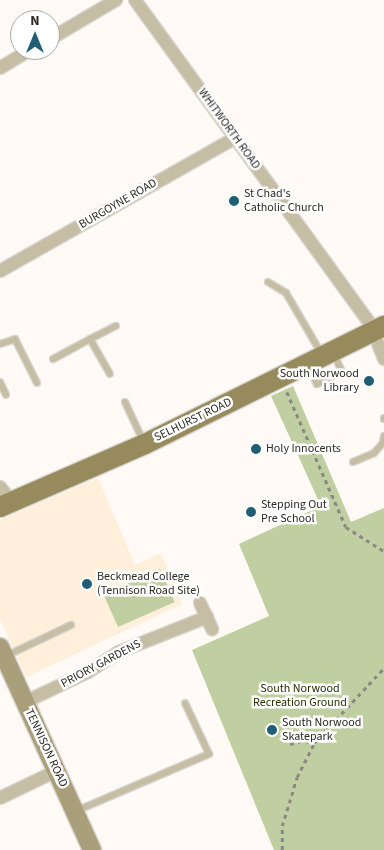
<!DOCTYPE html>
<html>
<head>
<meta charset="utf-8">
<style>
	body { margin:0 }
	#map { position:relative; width:384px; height:850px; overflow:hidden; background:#fffaf5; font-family:"Source Sans 3",sans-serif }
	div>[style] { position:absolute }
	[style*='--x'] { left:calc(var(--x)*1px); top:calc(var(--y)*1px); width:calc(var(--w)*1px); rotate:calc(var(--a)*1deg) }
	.built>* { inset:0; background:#ffefdb }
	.green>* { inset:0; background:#c0cfa1; transform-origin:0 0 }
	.path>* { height:2.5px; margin-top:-1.25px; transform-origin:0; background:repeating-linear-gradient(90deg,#8c8882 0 4px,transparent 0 8px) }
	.roads { filter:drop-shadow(1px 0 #d9d5cf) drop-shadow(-1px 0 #d9d5cf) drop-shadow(0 1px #d9d5cf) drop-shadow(0 -1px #d9d5cf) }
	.lane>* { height:6px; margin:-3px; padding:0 3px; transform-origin:3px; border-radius:3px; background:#c5bea5 }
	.street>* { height:12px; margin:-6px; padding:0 6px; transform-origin:6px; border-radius:6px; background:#c5bea5 }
	.secondary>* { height:18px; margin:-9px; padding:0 9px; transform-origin:9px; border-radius:9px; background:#aa9f7b }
	.primary>* { height:20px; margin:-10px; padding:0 10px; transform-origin:10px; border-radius:10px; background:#978a5c }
	.dots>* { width:14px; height:14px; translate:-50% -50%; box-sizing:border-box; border:2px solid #fff; border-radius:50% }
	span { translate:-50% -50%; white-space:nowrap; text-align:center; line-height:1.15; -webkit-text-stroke:5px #fff; paint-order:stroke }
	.street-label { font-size:12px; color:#2d2a24 }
	.poi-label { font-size:12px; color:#2d2a24 }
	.left { translate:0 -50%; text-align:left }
	.right { translate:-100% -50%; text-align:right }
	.park-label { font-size:12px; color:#273106 }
	.north { position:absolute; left:10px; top:10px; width:50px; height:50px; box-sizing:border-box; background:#fff; border:1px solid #abaaa7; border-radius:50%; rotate:0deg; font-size:14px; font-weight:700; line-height:20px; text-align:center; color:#2d2a24 }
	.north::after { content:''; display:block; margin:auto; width:18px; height:22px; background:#205e75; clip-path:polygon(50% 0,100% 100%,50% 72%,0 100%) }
</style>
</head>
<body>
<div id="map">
	<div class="built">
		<i style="clip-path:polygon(98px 478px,135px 565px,161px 553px,182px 604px,26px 677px,0 619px,0 520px)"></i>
	</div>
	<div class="green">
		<i style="clip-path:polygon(293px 386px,351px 522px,384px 508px,384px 850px,274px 850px,192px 650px,269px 616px,239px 544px,321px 506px,271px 396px)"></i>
		<i style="left:160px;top:569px;width:36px;height:62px;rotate:66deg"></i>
	</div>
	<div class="path">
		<i style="--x:287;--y:392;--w:147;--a:66.4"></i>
		<i style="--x:346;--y:527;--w:45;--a:32.3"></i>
		<i style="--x:290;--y:744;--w:11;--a:-15"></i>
		<i style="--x:301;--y:741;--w:6;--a:0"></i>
		<i style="--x:307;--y:741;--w:7;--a:34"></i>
		<i style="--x:282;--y:850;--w:24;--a:-90"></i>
		<i style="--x:282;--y:826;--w:51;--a:-73"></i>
		<i style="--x:297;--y:777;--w:38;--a:-63"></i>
		<i style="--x:314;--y:743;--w:103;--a:-47"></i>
	</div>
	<div class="roads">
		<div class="lane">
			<i style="--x:268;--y:282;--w:21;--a:31"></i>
			<i style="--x:286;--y:293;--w:69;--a:59.7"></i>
			<i style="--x:90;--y:339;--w:29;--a:-27"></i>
			<i style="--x:0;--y:344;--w:16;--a:-18"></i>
			<i style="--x:15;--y:339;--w:49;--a:63.4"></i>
			<i style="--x:53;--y:359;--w:42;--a:-28.4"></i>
			<i style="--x:90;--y:339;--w:40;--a:60.3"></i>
			<i style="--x:308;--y:365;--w:21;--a:65"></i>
			<i style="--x:317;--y:384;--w:28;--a:-26"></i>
			<i style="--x:342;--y:372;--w:20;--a:-114"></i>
			<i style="--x:0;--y:382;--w:14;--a:65"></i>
			<i style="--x:125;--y:402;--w:45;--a:65.1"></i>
			<i style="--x:384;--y:418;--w:1;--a:90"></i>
			<i style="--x:353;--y:462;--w:23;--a:-23"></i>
			<i style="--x:374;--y:453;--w:13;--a:-48"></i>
			<i style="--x:383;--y:443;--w:7;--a:-82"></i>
			<i style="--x:6;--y:656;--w:72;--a:-25.5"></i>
			<i style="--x:76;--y:811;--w:145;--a:-23.2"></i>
			<i style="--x:209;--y:754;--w:56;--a:-115.2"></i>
		</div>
		<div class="street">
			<i style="--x:135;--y:0;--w:400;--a:54"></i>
			<i style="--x:370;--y:324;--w:38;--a:68"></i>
			<i style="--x:50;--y:39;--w:77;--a:-30.6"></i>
			<i style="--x:0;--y:68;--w:35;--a:-31"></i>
			<i style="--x:0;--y:271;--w:270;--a:-29.5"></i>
			<i style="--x:0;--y:487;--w:19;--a:51"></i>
			<i style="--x:200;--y:603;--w:29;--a:65"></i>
			<i style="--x:25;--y:702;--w:70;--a:-25.5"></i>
			<i style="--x:88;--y:672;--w:37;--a:-33"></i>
			<i style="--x:119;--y:652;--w:95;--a:-21.7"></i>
			<i style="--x:0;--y:798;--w:62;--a:-25.7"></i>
		</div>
		<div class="secondary">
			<i style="--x:0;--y:647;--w:223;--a:65.6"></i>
		</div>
		<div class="primary">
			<i style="--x:0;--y:507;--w:158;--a:-23.5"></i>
			<i style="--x:145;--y:444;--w:267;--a:-26.3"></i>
		</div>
	</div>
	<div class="dots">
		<i style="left:234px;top:201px;background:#205e75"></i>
		<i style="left:369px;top:381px;background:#205e75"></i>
		<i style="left:256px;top:449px;background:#205e75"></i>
		<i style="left:251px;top:512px;background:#205e75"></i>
		<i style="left:87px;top:584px;background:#205e75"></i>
		<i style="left:272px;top:730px;background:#205e75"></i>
	</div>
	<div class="street-label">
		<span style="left:229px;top:129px;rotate:54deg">WHITWORTH ROAD</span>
		<span style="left:118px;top:204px;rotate:-30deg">BURGOYNE ROAD</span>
		<span style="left:193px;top:420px;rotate:-26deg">SELHURST ROAD</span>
		<span style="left:101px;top:664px;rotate:-28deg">PRIORY GARDENS</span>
		<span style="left:46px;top:748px;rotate:65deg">TENNISON ROAD</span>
	</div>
	<div class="poi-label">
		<span class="left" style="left:244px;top:201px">St Chad's<br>Catholic Church</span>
		<span class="right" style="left:359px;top:381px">South Norwood<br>Library</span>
		<span class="left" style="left:266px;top:449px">Holy Innocents</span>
		<span class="left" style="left:261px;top:512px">Stepping Out<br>Pre School</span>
		<span class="left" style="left:97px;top:584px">Beckmead College<br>(Tennison Road Site)</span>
		<span class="left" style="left:282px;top:730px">South Norwood<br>Skatepark</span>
	</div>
	<div class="park-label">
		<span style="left:300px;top:696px">South Norwood<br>Recreation Ground</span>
	</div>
	<div class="north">N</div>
</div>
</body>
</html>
